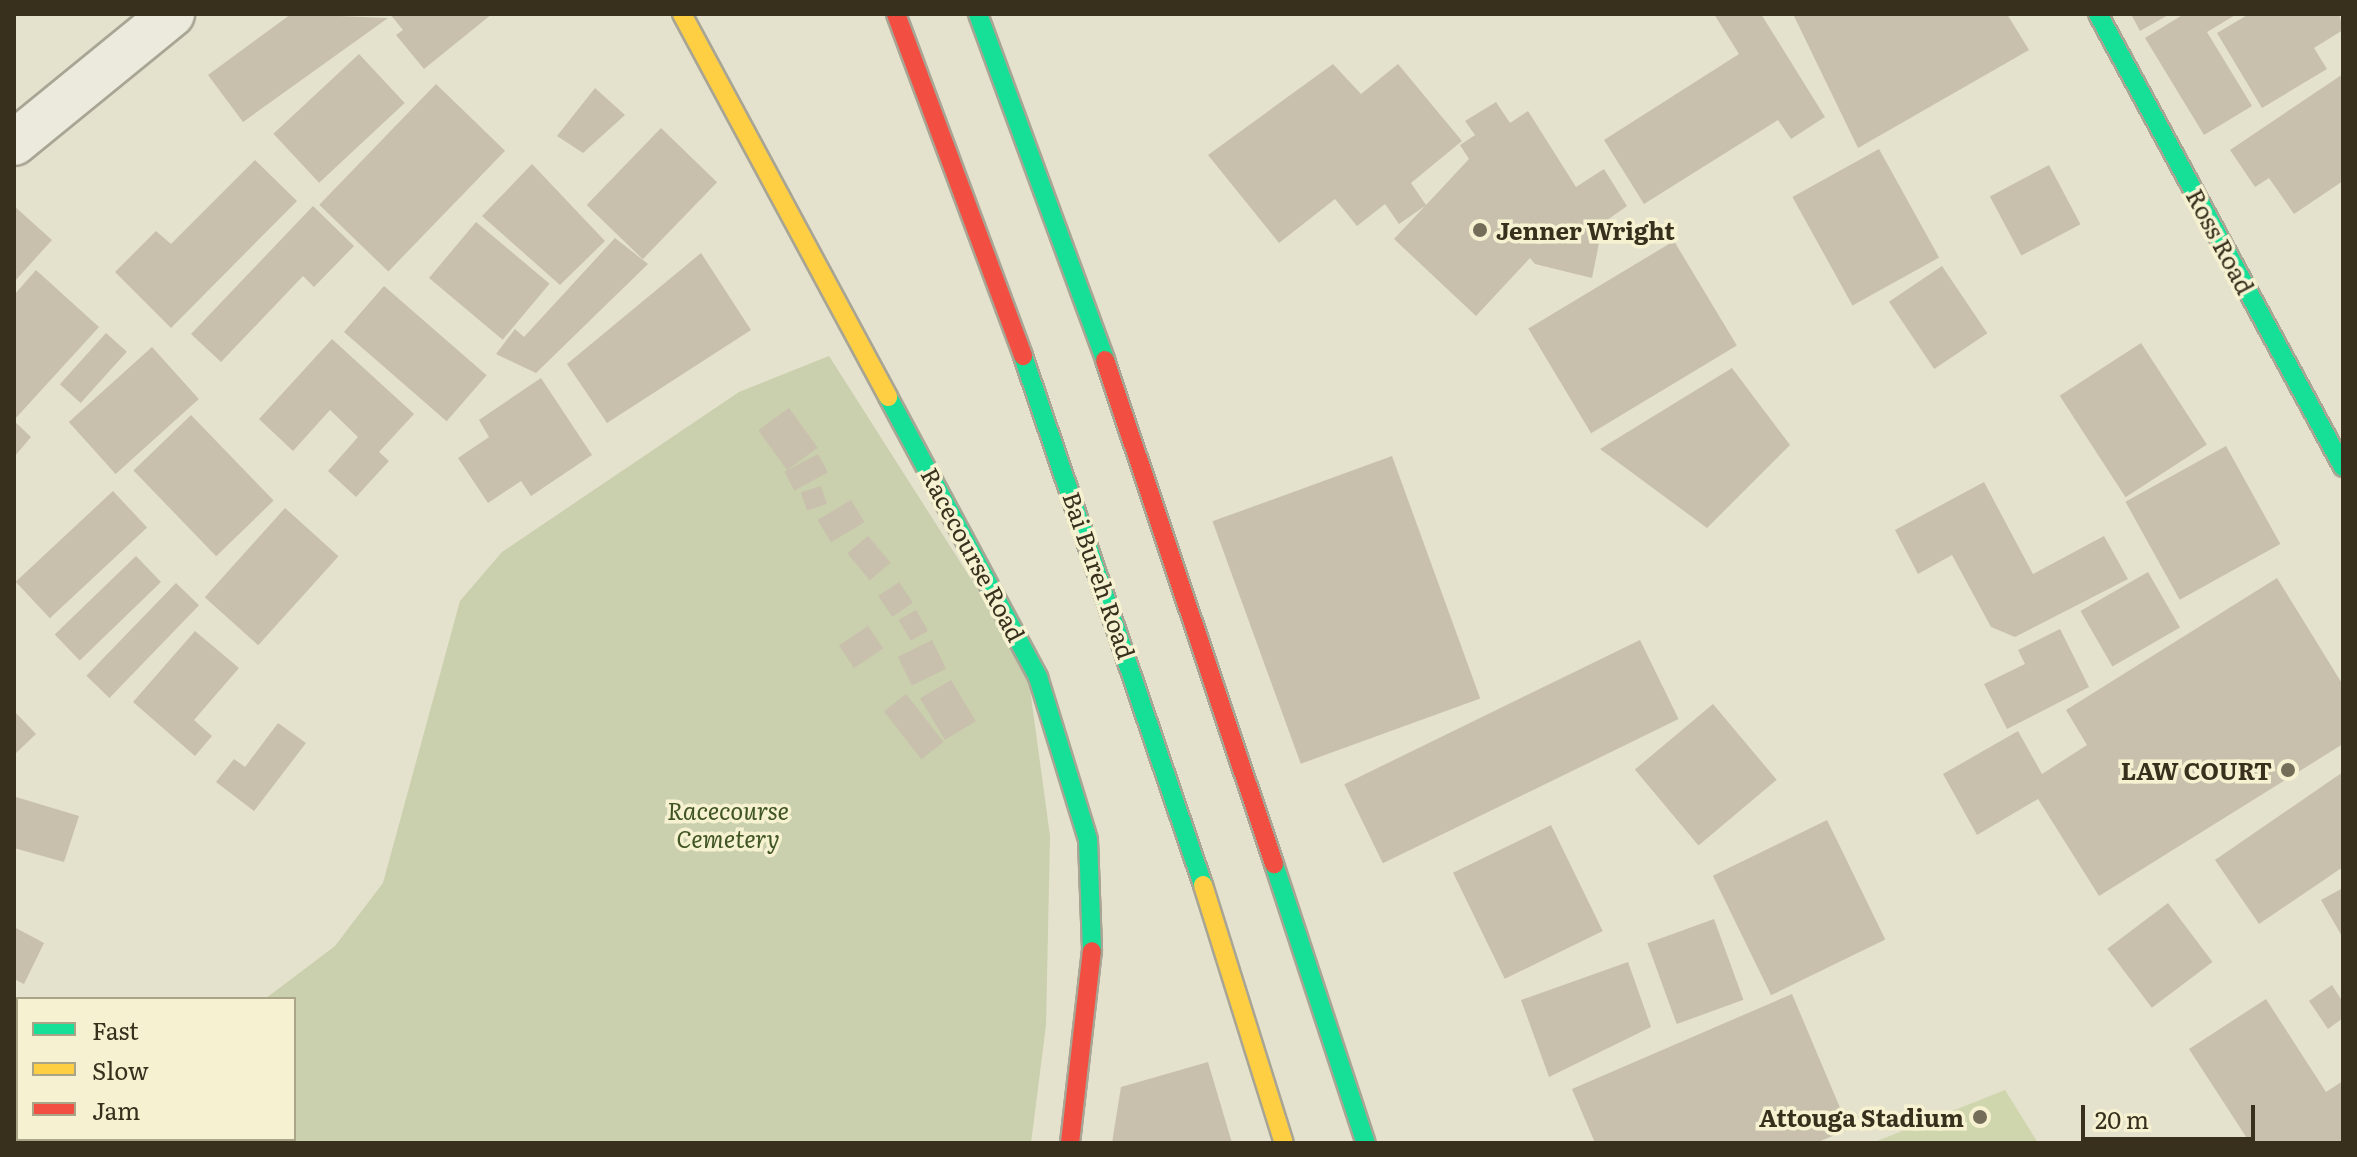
<!DOCTYPE html>
<html>
<head>
<meta charset="utf-8">
<style>
	body { margin:0 }
	#map { position:relative; width:2357px; height:1157px; overflow:hidden; background:#e4e1cc; font-family:Literata,serif }
	div>[style] { position:absolute }
	[style*='--x'] { left:calc(var(--x)*1px); top:calc(var(--y)*1px); width:calc(var(--w)*1px); rotate:calc(var(--a)*1deg) }
	.green>* { inset:0; background:#cfd6ae }
	.cemetery>* { inset:0; background:#cacfad }
	.building>* { inset:0; background:#c8c0ad; transform-origin:0 0 }
	.roads { filter:drop-shadow(2px 0 #a9a595) drop-shadow(-2px 0 #a9a595) drop-shadow(0 2px #a9a595) drop-shadow(0 -2px #a9a595) }
	.street>* { height:44px; margin:-22px; padding:0 22px; transform-origin:22px; border-radius:22px; background:#eceadd }
	.fast>* { height:18px; margin:-9px; padding:0 9px; transform-origin:9px; border-radius:9px; background:#16e098 }
	.slow>* { height:18px; margin:-9px; padding:0 9px; transform-origin:9px; border-radius:9px; background:#ffcf43 }
	.jam>* { height:18px; margin:-9px; padding:0 9px; transform-origin:9px; border-radius:9px; background:#f24e42 }
	.dots>* { width:22px; height:22px; translate:-50% -50%; box-sizing:border-box; border:4px solid #f6f2d1; border-radius:50% }
	span { translate:-50% -50%; white-space:nowrap; text-align:center; line-height:1.15; -webkit-text-stroke:7px #f6f2d1; paint-order:stroke }
	.poi-label { font-size:24px; color:#382f1d; font-weight:700 }
	.left { translate:0 -50%; text-align:left }
	.right { translate:-100% -50%; text-align:right }
	.street-label { font-size:24px; color:#382f1d }
	.park-label { font-size:24px; color:#405523; font-style:italic }
	.frame { position:absolute; inset:0; border:16px solid #382f1d; pointer-events:none }
	.legend { position:absolute; left:16px; top:997px; width:280px; height:144px; box-sizing:border-box; background:#f6f2d1; border:2px solid #aaa489; margin:0; padding:10px 14px; list-style:none; font-size:24px; color:#382f1d }
	.legend li { display:flex; align-items:center; gap:16px; height:40px }
	.legend b { width:40px; border:2px solid #aaa489 }
	.scale { position:absolute; left:2081px; top:1105px; width:174px; height:36px; box-sizing:border-box; border:4px solid #382f1d; border-top:0; padding-left:10px; font-size:24px; line-height:28px; white-space:nowrap; color:#382f1d; -webkit-text-stroke:6px #f6f2d1; paint-order:stroke }
</style>
</head>
<body>
<div id="map">
	<div class="green">
		<i style="clip-path:polygon(2005px 1090px,2038px 1143px,1872px 1143px)"></i>
	</div>
	<div class="cemetery">
		<i style="clip-path:polygon(829px 356px,1027px 667px,1050px 836px,1046px 1025px,1031px 1143px,118px 1143px,294px 1139px,294px 999px,265px 999px,335px 946px,383px 883px,460px 601px,502px 552px,739px 392px)"></i>
	</div>
	<div class="building">
		<i style="clip-path:polygon(291px 14px,388px 18px,243px 122px,208px 75px)"></i>
		<i style="clip-path:polygon(390px 14px,492px 14px,424px 69px,396px 35px,403px 30px)"></i>
		<i style="clip-path:polygon(1714px 14px,1761px 14px,1825px 117px,1791px 139px,1778px 120px,1644px 204px,1604px 140px,1739px 54px)"></i>
		<i style="clip-path:polygon(1793px 14px,2007px 14px,2029px 50px,1858px 148px)"></i>
		<i style="clip-path:polygon(2131px 14px,2170px 14px,2140px 31px)"></i>
		<i style="clip-path:polygon(2184px 14px,2237px 14px,2207px 32px,2252px 106px,2204px 135px,2145px 38px)"></i>
		<i style="clip-path:polygon(2249px 14px,2339px 14px,2343px 30px,2314px 48px,2327px 69px,2262px 108px,2217px 33px)"></i>
		<i style="left:359px;top:54px;width:67px;height:117px;rotate:47deg"></i>
		<i style="clip-path:polygon(1333px 64px,1361px 94px,1398px 64px,1462px 141px,1411px 183px,1426px 205px,1469px 159px,1460px 145px,1475px 135px,1465px 121px,1496px 102px,1510px 123px,1528px 111px,1576px 187px,1604px 169px,1627px 206px,1603px 223px,1592px 278px,1535px 264px,1530px 258px,1476px 316px,1394px 239px,1425px 206px,1399px 224px,1385px 204px,1357px 226px,1335px 199px,1279px 243px,1208px 155px)"></i>
		<i style="clip-path:polygon(2343px 74px,2343px 181px,2294px 214px,2269px 178px,2255px 187px,2230px 150px)"></i>
		<i style="left:436px;top:84px;width:96px;height:168px;rotate:44deg"></i>
		<i style="clip-path:polygon(595px 88px,625px 115px,583px 153px,557px 136px)"></i>
		<i style="left:661px;top:128px;width:78px;height:107px;rotate:44deg"></i>
		<i style="left:1879px;top:149px;width:124px;height:99px;rotate:61deg"></i>
		<i style="clip-path:polygon(255px 160px,297px 201px,171px 328px,115px 272px,156px 231px,171px 244px)"></i>
		<i style="clip-path:polygon(532px 164px,605px 241px,560px 285px,482px 216px)"></i>
		<i style="left:2049px;top:165px;width:67px;height:67px;rotate:62deg"></i>
		<i style="clip-path:polygon(14px 206px,52px 240px,14px 282px)"></i>
		<i style="clip-path:polygon(313px 206px,354px 246px,314px 287px,303px 276px,221px 362px,191px 334px)"></i>
		<i style="left:476px;top:222px;width:96px;height:73px;rotate:40deg"></i>
		<i style="clip-path:polygon(615px 238px,648px 264px,536px 373px,496px 354px,515px 329px,524px 337px)"></i>
		<i style="left:1674px;top:241px;width:122px;height:170px;rotate:59deg"></i>
		<i style="clip-path:polygon(701px 253px,751px 330px,607px 423px,567px 364px)"></i>
		<i style="left:1942px;top:266px;width:81px;height:64px;rotate:56deg"></i>
		<i style="clip-path:polygon(36px 270px,99px 327px,14px 420px,14px 295px)"></i>
		<i style="left:384px;top:286px;width:136px;height:61px;rotate:41deg"></i>
		<i style="left:106px;top:333px;width:28px;height:69px;rotate:42deg"></i>
		<i style="clip-path:polygon(332px 339px,414px 414px,379px 452px,389px 461px,356px 497px,328px 471px,358px 437px,330px 410px,293px 451px,259px 419px)"></i>
		<i style="left:2141px;top:343px;width:121px;height:97px;rotate:57deg"></i>
		<i style="left:152px;top:347px;width:70px;height:112px;rotate:48deg"></i>
		<i style="clip-path:polygon(1732px 368px,1790px 445px,1707px 528px,1600px 449px)"></i>
		<i style="clip-path:polygon(541px 378px,592px 455px,531px 496px,521px 481px,488px 503px,458px 458px,489px 437px,479px 420px)"></i>
		<i style="left:789px;top:408px;width:49px;height:38px;rotate:54deg"></i>
		<i style="left:191px;top:415px;width:119px;height:80px;rotate:46deg"></i>
		<i style="clip-path:polygon(14px 421px,31px 437px,14px 457px)"></i>
		<i style="left:2226px;top:446px;width:112px;height:115px;rotate:61deg"></i>
		<i style="left:818px;top:454px;width:21px;height:38px;rotate:62deg"></i>
		<i style="left:1392px;top:456px;width:258px;height:191px;rotate:70deg"></i>
		<i style="clip-path:polygon(1984px 482px,2033px 574px,2104px 536px,2128px 579px,2015px 637px,1991px 627px,1952px 555px,1918px 574px,1895px 530px)"></i>
		<i style="left:821px;top:486px;width:19px;height:21px;rotate:72deg"></i>
		<i style="left:113px;top:491px;width:50px;height:133px;rotate:47deg"></i>
		<i style="left:851px;top:500px;width:26px;height:39px;rotate:59deg"></i>
		<i style="left:285px;top:508px;width:72px;height:120px;rotate:42deg"></i>
		<i style="left:868px;top:536px;width:35px;height:27px;rotate:50deg"></i>
		<i style="left:136px;top:556px;width:36px;height:113px;rotate:46deg"></i>
		<i style="left:2148px;top:572px;width:64px;height:78px;rotate:60deg"></i>
		<i style="clip-path:polygon(2277px 578px,2343px 685px,2343px 744px,2099px 896px,2038px 799px,1977px 835px,1943px 774px,2018px 731px,2042px 774px,2087px 745px,2066px 710px)"></i>
		<i style="left:899px;top:582px;width:25px;height:25px;rotate:56deg"></i>
		<i style="left:176px;top:583px;width:32px;height:129px;rotate:44deg"></i>
		<i style="left:916px;top:610px;width:24px;height:20px;rotate:60deg"></i>
		<i style="left:868px;top:626px;width:27px;height:35px;rotate:56deg"></i>
		<i style="clip-path:polygon(2060px 629px,2089px 687px,2007px 729px,1984px 684px,2025px 664px,2018px 650px)"></i>
		<i style="clip-path:polygon(195px 631px,239px 668px,194px 720px,212px 736px,195px 756px,133px 702px)"></i>
		<i style="left:932px;top:640px;width:32px;height:38px;rotate:64deg"></i>
		<i style="left:1640px;top:640px;width:88px;height:329px;rotate:64deg"></i>
		<i style="left:951px;top:680px;width:48px;height:36px;rotate:59deg"></i>
		<i style="left:906px;top:694px;width:61px;height:28px;rotate:52deg"></i>
		<i style="left:1713px;top:704px;width:99px;height:102px;rotate:50deg"></i>
		<i style="clip-path:polygon(14px 711px,36px 734px,14px 755px)"></i>
		<i style="clip-path:polygon(278px 723px,306px 743px,254px 811px,216px 782px,234px 759px,245px 767px)"></i>
		<i style="clip-path:polygon(2343px 772px,2343px 867px,2259px 924px,2215px 860px)"></i>
		<i style="clip-path:polygon(16px 797px,79px 816px,64px 862px,14px 848px)"></i>
		<i style="left:1827px;top:820px;width:133px;height:127px;rotate:64deg"></i>
		<i style="left:1551px;top:825px;width:118px;height:109px;rotate:64deg"></i>
		<i style="clip-path:polygon(2343px 888px,2343px 938px,2321px 900px)"></i>
		<i style="left:2168px;top:903px;width:74px;height:76px;rotate:53deg"></i>
		<i style="left:1714px;top:919px;width:86px;height:71px;rotate:70deg"></i>
		<i style="clip-path:polygon(14px 927px,44px 943px,24px 984px,14px 979px)"></i>
		<i style="clip-path:polygon(1628px 962px,1651px 1027px,1549px 1077px,1521px 1000px)"></i>
		<i style="clip-path:polygon(2332px 985px,2343px 1002px,2343px 1018px,2328px 1029px,2309px 1001px)"></i>
		<i style="clip-path:polygon(1792px 994px,1849px 1129px,1816px 1143px,1595px 1143px,1572px 1089px)"></i>
		<i style="clip-path:polygon(2266px 999px,2326px 1092px,2343px 1081px,2343px 1143px,2250px 1143px,2189px 1049px)"></i>
		<i style="clip-path:polygon(1208px 1062px,1232px 1143px,1112px 1143px,1121px 1087px)"></i>
	</div>
	<div class="roads">
		<div class="street">
			<i style="--x:14;--y:143;--w:204;--a:-39.2"></i>
		</div>
		<div class="fast">
			<i style="--x:978;--y:14;--w:369;--a:69.8"></i>
			<i style="--x:2098;--y:14;--w:515;--a:61.59"></i>
			<i style="--x:1023;--y:356;--w:559;--a:71.21"></i>
			<i style="--x:888;--y:397;--w:318;--a:61.8"></i>
			<i style="--x:1038;--y:677;--w:170;--a:72.9"></i>
			<i style="--x:1088;--y:840;--w:111;--a:87.9"></i>
			<i style="--x:1274;--y:864;--w:294;--a:71.8"></i>
		</div>
		<div class="slow">
			<i style="--x:682;--y:14;--w:435;--a:61.7"></i>
			<i style="--x:1203;--y:885;--w:270;--a:72.6"></i>
		</div>
		<div class="jam">
			<i style="--x:896;--y:14;--w:365;--a:69.6"></i>
			<i style="--x:1105;--y:360;--w:532;--a:71.46"></i>
			<i style="--x:1070;--y:1143;--w:193;--a:-83.5"></i>
		</div>
	</div>
	<div class="dots">
		<i style="left:1480px;top:230px;background:#746d5a"></i>
		<i style="left:2288px;top:770px;background:#746d5a"></i>
		<i style="left:1980px;top:1117px;background:#746d5a"></i>
	</div>
	<div class="poi-label">
		<span class="left" style="left:1496px;top:230px">Jenner Wright</span>
		<span class="right" style="left:2272px;top:770px">LAW COURT</span>
		<span class="right" style="left:1964px;top:1117px">Attouga Stadium</span>
	</div>
	<div class="street-label">
		<span style="left:2221px;top:241px;rotate:62deg">Ross Road</span>
		<span style="left:974px;top:554px;rotate:62deg">Racecourse Road</span>
		<span style="left:1100px;top:575px;rotate:71deg">Bai Bureh Road</span>
	</div>
	<div class="park-label">
		<span style="left:728px;top:824px">Racecourse<br>Cemetery</span>
	</div>
	<div class="frame"></div>
	<ul class="legend">
	<li><b style="height:10px;background:#16e098"></b>Fast</li>
	<li><b style="height:10px;background:#ffcf43"></b>Slow</li>
	<li><b style="height:10px;background:#f24e42"></b>Jam</li>
	</ul>
	<div class="scale">20 m</div>
</div>
</body>
</html>
